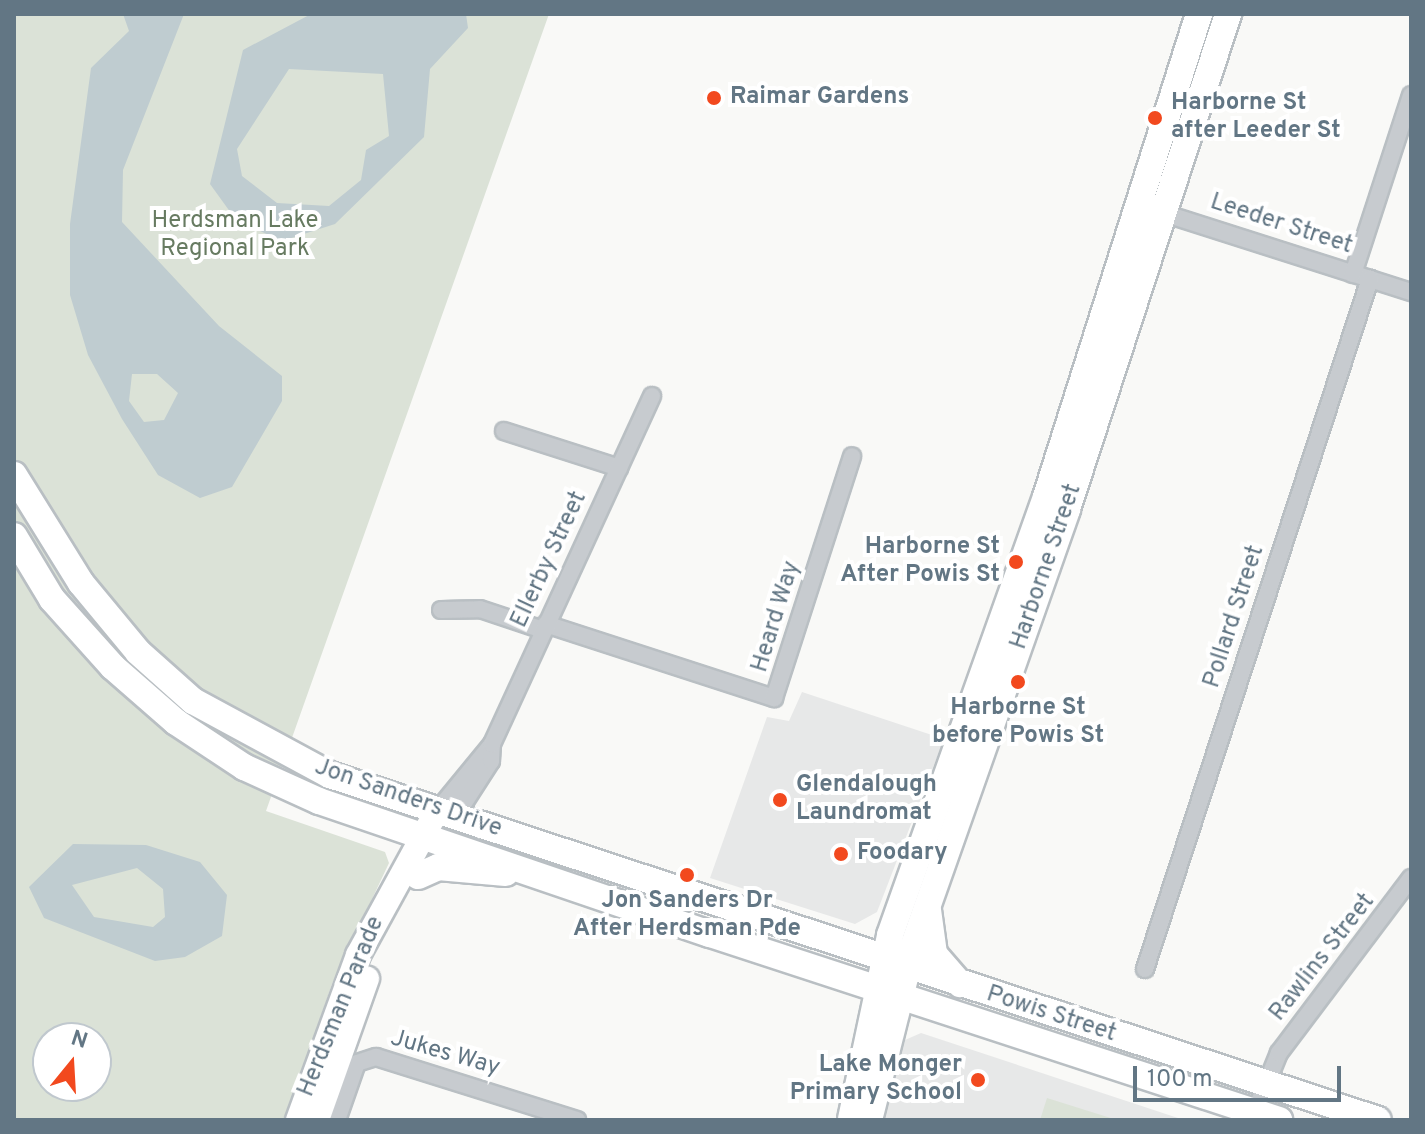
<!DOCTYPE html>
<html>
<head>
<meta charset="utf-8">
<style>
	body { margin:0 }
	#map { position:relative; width:1425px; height:1134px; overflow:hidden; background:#f9f9f7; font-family:Overpass,sans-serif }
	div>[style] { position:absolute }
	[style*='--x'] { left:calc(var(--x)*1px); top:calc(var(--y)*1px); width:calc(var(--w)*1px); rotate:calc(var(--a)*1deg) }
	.built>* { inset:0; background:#e7e8e8 }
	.green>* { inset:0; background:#dbe2d7 }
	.water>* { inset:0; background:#bfccd0 }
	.roads { filter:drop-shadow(2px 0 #b9bfc3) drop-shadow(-2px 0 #b9bfc3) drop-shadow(0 2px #b9bfc3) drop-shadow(0 -2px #b9bfc3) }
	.minor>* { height:16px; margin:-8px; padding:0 8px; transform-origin:8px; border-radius:8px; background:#c7cbcf }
	.secondary>* { height:24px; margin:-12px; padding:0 12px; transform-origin:12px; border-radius:12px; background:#fff }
	.primary>* { height:26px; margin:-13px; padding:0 13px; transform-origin:13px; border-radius:13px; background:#fff }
	.dots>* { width:22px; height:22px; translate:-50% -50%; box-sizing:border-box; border:4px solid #fff; border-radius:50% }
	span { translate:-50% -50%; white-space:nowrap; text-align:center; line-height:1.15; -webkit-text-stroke:8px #fff; paint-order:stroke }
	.poi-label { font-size:24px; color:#627684; font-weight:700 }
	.left { translate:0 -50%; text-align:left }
	.right { translate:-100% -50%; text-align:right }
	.park-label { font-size:24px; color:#677b61 }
	.street-label { font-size:24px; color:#627684 }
	.frame { position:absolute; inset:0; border:16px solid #627684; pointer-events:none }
	.north { position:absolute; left:32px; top:1022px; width:80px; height:80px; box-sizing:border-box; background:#fff; border:2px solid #c0c8ce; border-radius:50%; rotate:18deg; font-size:22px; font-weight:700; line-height:32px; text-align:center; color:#627684 }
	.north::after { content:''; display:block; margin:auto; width:28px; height:36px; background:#f2491e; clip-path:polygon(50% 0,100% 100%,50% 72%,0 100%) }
	.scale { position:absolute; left:1133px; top:1066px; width:208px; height:36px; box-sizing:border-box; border:4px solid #627684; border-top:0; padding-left:10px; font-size:24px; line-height:28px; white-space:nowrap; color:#627684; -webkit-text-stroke:6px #fff; paint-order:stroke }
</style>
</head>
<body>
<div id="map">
	<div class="built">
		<i style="clip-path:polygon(802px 692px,944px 739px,877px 912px,855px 924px,710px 878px,767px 717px,789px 721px)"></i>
		<i style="clip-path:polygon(921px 1033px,1184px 1120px,880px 1120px,905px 1040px)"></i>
	</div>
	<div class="green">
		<i style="clip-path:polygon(evenodd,14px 14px,549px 14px,266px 811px,385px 852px,389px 863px,332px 984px,285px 1120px,14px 1120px,14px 14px,48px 1038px,96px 1038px,96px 1086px,48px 1086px,48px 1038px)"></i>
		<i style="clip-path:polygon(1047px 1098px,1117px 1120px,1040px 1120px)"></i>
	</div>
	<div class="water">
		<i style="clip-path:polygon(evenodd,123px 14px,184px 14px,123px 170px,122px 222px,219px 326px,282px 376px,282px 401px,232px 487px,200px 498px,158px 475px,122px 419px,88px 355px,70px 295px,70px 224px,91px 68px,129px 31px,123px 14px,132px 374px,157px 374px,178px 393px,164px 420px,144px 422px,129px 401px,132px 374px)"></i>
		<i style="clip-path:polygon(evenodd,311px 14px,466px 14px,468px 28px,430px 69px,424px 137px,335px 224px,282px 241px,236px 220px,210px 184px,243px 50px,311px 14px,289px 69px,383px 74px,389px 136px,366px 150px,361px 180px,329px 206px,277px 203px,242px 176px,237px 149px,289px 69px)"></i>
		<i style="clip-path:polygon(evenodd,73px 844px,146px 845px,200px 862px,227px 895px,222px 936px,185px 957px,155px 961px,44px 918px,29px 887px,73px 844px,137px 868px,163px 889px,165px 917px,153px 927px,94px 917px,72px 885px,137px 868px)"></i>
	</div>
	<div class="roads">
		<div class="minor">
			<i style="--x:1157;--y:211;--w:267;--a:17.7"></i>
			<i style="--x:1353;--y:274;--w:188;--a:-72"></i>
			<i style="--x:504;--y:431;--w:121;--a:17.8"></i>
			<i style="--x:441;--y:610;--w:39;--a:-1"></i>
			<i style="--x:480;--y:609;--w:66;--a:18.4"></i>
			<i style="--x:546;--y:624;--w:240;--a:18"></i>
			<i style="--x:774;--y:698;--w:254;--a:-72.1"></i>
			<i style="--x:437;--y:811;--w:87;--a:-50.6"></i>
			<i style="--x:455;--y:817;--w:67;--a:-57.3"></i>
			<i style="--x:491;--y:761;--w:17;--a:-87"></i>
			<i style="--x:492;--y:744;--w:383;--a:-65.3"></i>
			<i style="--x:1145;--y:969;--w:726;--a:-71.94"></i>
			<i style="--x:1255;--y:1112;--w:64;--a:-67.9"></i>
			<i style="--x:1279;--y:1053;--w:219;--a:-53"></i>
			<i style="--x:337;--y:1120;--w:60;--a:-70.7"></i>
			<i style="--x:357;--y:1063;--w:20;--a:-18"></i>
			<i style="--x:376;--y:1057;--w:211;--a:17.4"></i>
		</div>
		<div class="secondary">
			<i style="--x:298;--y:1120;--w:176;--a:-70"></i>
			<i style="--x:358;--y:955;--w:164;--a:-61.3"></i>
			<i style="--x:317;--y:1120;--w:150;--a:-70.5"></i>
		</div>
		<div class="primary">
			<i style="--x:14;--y:475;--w:127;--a:58.2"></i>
			<i style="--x:81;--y:583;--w:89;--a:50.4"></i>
			<i style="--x:138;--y:652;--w:74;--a:41.7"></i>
			<i style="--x:193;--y:701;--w:156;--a:28.4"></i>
			<i style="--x:330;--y:775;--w:1103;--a:18.22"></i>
			<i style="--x:14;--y:536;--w:74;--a:58.9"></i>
			<i style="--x:52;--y:599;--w:91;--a:48.1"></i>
			<i style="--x:113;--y:667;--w:84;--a:41.1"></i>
			<i style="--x:176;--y:722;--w:82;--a:33.5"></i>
			<i style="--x:244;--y:767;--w:82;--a:24.4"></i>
			<i style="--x:319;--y:801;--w:413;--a:18.8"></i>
			<i style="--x:710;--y:934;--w:599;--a:18.1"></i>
			<i style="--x:418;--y:876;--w:22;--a:-24"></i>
			<i style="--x:438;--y:867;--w:68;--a:5"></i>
			<i style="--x:928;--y:910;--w:44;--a:82.2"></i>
			<i style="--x:934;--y:954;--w:40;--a:49"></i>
			<i style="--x:851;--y:1119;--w:188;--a:-78"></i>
			<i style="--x:890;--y:935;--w:465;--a:-70.4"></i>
			<i style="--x:1046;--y:497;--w:507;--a:-72.42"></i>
			<i style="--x:869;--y:1120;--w:175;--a:-75.8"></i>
			<i style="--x:912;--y:950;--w:467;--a:-70.6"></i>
			<i style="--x:1067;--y:509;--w:521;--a:-71.98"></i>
		</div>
	</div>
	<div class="dots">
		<i style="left:714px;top:98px;background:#f2491e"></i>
		<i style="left:1155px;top:118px;background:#f2491e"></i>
		<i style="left:1016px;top:562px;background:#f2491e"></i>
		<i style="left:1018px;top:682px;background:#f2491e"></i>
		<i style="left:780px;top:800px;background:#f2491e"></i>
		<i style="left:841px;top:854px;background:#f2491e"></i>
		<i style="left:687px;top:875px;background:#f2491e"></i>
		<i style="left:978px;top:1080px;background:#f2491e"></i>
	</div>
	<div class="poi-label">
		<span class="left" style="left:730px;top:98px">Raimar Gardens</span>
		<span class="left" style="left:1171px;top:118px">Harborne St<br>after Leeder St</span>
		<span class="right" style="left:1000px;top:562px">Harborne St<br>After Powis St</span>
		<span style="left:1018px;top:723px">Harborne St<br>before Powis St</span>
		<span class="left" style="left:796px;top:800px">Glendalough<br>Laundromat</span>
		<span class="left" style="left:857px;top:854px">Foodary</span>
		<span style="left:687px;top:916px">Jon Sanders Dr<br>After Herdsman Pde</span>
		<span class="right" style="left:962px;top:1080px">Lake Monger<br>Primary School</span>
	</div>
	<div class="park-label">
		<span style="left:235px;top:236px">Herdsman Lake<br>Regional Park</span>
	</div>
	<div class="street-label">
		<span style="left:1281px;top:225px;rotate:18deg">Leeder Street</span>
		<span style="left:550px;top:560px;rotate:-65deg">Ellerby Street</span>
		<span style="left:1047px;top:567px;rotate:-71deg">Harborne Street</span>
		<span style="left:777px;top:617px;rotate:-73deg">Heard Way</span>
		<span style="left:1235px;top:617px;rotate:-72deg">Pollard Street</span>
		<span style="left:408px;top:799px;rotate:19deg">Jon Sanders Drive</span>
		<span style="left:1323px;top:958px;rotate:-52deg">Rawlins Street</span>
		<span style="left:342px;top:1007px;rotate:-68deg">Herdsman Parade</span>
		<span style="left:1051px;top:1015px;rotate:18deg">Powis Street</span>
		<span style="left:445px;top:1054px;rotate:16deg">Jukes Way</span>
	</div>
	<div class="frame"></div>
	<div class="north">N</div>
	<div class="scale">100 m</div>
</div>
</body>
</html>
